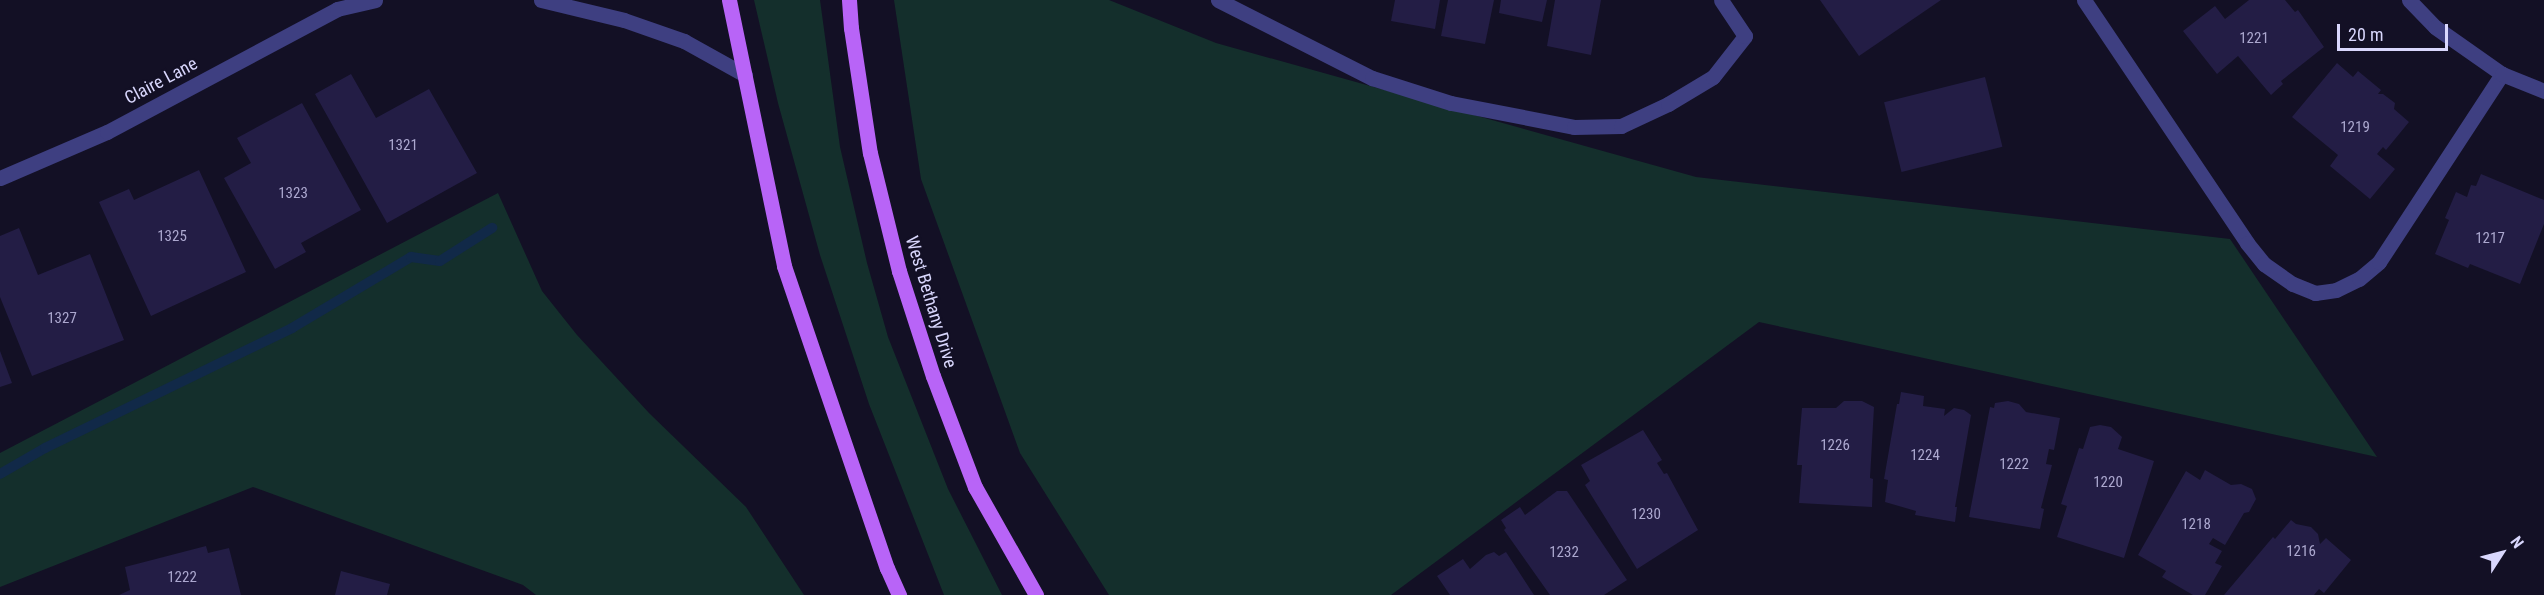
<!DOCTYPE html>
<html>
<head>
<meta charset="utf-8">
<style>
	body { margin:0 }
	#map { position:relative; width:2544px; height:595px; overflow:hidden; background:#131025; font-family:"Roboto Condensed",sans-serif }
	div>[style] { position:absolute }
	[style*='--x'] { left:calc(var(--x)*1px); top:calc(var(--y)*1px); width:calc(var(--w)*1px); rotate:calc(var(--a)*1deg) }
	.green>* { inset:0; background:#142f2c }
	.stream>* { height:10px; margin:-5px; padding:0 5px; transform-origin:5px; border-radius:5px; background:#112948 }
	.building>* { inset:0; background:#231d45; transform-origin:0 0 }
	.minor>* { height:15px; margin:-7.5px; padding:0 7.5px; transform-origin:7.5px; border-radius:7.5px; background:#3e3f81 }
	.major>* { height:15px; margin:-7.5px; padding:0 7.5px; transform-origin:7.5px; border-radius:7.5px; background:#b864f7 }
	span { translate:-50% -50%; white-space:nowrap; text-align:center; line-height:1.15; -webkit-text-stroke:4.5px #131025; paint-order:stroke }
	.number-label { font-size:15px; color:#aca8cf }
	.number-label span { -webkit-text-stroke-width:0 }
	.street-label { font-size:18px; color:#d9d7fd }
	.north { position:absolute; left:2472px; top:523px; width:60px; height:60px; -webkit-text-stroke:4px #131025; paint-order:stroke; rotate:54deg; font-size:16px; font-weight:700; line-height:24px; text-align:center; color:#d9d7fd }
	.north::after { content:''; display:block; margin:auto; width:21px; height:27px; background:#d9d7fd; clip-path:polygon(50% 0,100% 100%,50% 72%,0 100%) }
	.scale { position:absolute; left:2337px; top:24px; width:111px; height:27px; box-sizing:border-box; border:3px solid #d9d7fd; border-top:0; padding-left:8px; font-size:18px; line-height:21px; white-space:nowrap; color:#d9d7fd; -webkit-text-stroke:4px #131025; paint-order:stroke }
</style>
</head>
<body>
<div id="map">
	<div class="green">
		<i style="clip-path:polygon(754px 0,820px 0,840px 147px,867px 263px,888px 337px,948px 489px,1002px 595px,944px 595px,869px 404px,820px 255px,778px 103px)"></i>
		<i style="clip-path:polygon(894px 0,1109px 0,1216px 43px,1696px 177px,2230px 239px,2377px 457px,1759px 322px,1391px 595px,1109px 595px,1020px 453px,921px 179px)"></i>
		<i style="clip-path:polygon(498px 193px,542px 291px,577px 335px,649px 413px,746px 507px,804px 595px,536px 595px,523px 585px,253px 487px,0 587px,0 453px)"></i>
	</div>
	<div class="stream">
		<i style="--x:0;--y:474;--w:52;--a:-30"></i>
		<i style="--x:45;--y:448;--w:275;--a:-25.9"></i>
		<i style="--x:292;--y:328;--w:139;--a:-30.8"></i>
		<i style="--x:411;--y:257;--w:29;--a:8"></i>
		<i style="--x:440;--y:261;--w:62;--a:-32.4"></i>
	</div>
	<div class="building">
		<i style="clip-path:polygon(1395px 0,1440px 0,1435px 29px,1391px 21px)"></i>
		<i style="clip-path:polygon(1448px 0,1494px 0,1485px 44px,1441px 36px)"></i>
		<i style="clip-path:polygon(1501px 0,1547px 0,1542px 22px,1499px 13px)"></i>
		<i style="clip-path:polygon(1555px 0,1601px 0,1591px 55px,1547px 46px)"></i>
		<i style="clip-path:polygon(1820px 0,1941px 0,1859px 56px)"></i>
		<i style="clip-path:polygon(2249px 0,2285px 0,2295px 12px,2298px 10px,2324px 47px,2281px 81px,2283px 84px,2271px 95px,2238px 56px,2217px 74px,2183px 31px,2215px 6px,2225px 19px)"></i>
		<i style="clip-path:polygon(2337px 63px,2353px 77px,2358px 71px,2381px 90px,2378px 94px,2383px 94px,2395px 103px,2394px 109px,2409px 122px,2386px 150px,2383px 147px,2377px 154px,2395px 169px,2370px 199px,2330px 166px,2338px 155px,2292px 117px)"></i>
		<i style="clip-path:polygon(351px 74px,376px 118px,429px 89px,477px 173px,387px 223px,315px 94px)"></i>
		<i style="left:1985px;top:77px;width:72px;height:104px;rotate:76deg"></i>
		<i style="clip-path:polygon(302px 103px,361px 210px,301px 243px,306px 252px,275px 269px,224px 178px,251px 163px,237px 138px)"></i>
		<i style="clip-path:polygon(199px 170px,246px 272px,151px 316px,99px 202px,129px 189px,134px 200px)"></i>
		<i style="clip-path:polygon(2481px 174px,2544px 200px,2544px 224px,2520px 284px,2470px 264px,2468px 268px,2435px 254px,2449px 220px,2445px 218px,2456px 192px,2467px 197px,2471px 185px,2476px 186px)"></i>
		<i style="clip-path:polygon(19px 228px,38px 275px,90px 254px,124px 340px,32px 376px,0 297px,0 236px)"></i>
		<i style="clip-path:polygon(0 351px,12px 383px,0 387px)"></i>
		<i style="clip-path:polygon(1901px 392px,1924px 396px,1923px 406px,1945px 409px,1944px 416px,1954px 408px,1964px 410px,1971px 415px,1955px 507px,1957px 507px,1955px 522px,1915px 515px,1916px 511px,1885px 502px,1888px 480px,1884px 479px,1897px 404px,1899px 404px)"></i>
		<i style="clip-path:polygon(1844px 401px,1862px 401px,1874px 407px,1870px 478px,1873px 479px,1872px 507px,1799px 503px,1802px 465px,1797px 465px,1802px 408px,1836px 408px)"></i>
		<i style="clip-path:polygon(2008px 401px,2019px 404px,2026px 412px,2060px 418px,2054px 450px,2049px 449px,2046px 464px,2052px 465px,2041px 508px,2044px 509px,2040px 529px,1969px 517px,1990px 407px,1994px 408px,1995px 403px)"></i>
		<i style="clip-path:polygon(2100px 425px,2111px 427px,2122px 437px,2118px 449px,2154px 461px,2124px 558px,2057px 537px,2067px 506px,2061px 504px,2079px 448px,2083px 449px,2090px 427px)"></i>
		<i style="clip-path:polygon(1643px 430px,1662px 460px,1657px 463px,1664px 474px,1667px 473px,1698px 530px,1637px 569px,1585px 485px,1590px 481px,1581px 465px)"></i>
		<i style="clip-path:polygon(2205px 470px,2231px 485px,2241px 484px,2252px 489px,2256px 499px,2249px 512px,2244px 513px,2225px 545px,2213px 538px,2209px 544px,2222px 551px,2215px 563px,2222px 566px,2205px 595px,2193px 595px,2162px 577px,2166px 571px,2138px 555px,2186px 471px,2200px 480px)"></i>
		<i style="clip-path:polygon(1557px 491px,1567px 491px,1627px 580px,1604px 595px,1550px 595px,1504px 530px,1506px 528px,1501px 520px,1520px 507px,1525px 515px)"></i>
		<i style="clip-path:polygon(2291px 520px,2296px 524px,2311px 527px,2318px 534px,2320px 544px,2326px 538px,2351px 560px,2324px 593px,2319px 589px,2314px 595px,2224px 595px,2273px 537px,2275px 539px)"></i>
		<i style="clip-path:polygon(206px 546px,208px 553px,229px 548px,241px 595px,119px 595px,130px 590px,125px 567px)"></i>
		<i style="clip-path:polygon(1494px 552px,1499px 556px,1506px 552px,1534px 595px,1450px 595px,1437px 576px,1463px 559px,1470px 569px,1486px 555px)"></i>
		<i style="clip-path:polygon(341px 571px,390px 584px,387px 595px,335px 595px)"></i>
	</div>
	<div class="minor">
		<i style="--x:541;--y:0;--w:85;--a:13.5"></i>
		<i style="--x:624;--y:20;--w:64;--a:19.3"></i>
		<i style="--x:684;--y:41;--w:70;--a:29.1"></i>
		<i style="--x:1218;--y:0;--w:173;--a:26.9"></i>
		<i style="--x:1372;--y:78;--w:83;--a:17.6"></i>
		<i style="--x:1451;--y:103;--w:125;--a:11"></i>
		<i style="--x:1574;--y:127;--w:47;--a:-1.2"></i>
		<i style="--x:1621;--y:126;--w:52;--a:-25.1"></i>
		<i style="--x:1668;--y:104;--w:52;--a:-31"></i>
		<i style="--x:1713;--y:77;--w:52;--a:-52"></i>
		<i style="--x:1745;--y:36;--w:43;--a:-123.7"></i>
		<i style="--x:2084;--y:0;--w:293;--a:56.1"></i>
		<i style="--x:2247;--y:243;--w:27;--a:51"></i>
		<i style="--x:2264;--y:264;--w:35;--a:35"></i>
		<i style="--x:2293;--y:284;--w:24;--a:22"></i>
		<i style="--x:2315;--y:293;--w:21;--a:-8"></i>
		<i style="--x:2336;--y:290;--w:25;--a:-26"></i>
		<i style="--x:2359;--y:279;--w:26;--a:-40"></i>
		<i style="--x:2379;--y:262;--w:225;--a:-56.8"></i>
		<i style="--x:2409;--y:0;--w:37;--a:46"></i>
		<i style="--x:2435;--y:27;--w:82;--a:35"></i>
		<i style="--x:2502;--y:74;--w:45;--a:22"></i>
		<i style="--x:0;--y:178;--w:116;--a:-23.3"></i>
		<i style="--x:107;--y:132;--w:261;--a:-28.1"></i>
		<i style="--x:337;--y:9;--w:39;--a:-13"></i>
	</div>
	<div class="major">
		<i style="--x:729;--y:0;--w:272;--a:78.3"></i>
		<i style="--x:784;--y:266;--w:319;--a:71.2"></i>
		<i style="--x:887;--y:568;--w:30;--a:66"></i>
		<i style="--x:849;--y:0;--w:28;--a:86"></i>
		<i style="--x:851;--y:28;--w:126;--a:81.4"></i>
		<i style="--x:870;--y:153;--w:122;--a:76.2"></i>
		<i style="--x:899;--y:271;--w:110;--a:72.1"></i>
		<i style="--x:933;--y:376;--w:119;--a:69.3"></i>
		<i style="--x:975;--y:487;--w:124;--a:60.5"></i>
	</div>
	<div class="number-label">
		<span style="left:2254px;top:39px">1221</span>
		<span style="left:2355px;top:128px">1219</span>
		<span style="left:403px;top:146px">1321</span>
		<span style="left:293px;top:194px">1323</span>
		<span style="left:172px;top:237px">1325</span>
		<span style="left:2490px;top:239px">1217</span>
		<span style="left:62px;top:319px">1327</span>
		<span style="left:1835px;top:446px">1226</span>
		<span style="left:1925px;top:456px">1224</span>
		<span style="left:2014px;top:465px">1222</span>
		<span style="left:2108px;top:483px">1220</span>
		<span style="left:1646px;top:515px">1230</span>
		<span style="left:2196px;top:525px">1218</span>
		<span style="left:2301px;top:552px">1216</span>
		<span style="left:1564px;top:553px">1232</span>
		<span style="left:182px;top:578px">1222</span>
	</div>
	<div class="street-label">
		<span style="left:161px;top:81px;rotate:-28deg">Claire Lane</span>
		<span style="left:931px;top:302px;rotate:73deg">West Bethany Drive</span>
	</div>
	<div class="north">N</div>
	<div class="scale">20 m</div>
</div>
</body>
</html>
